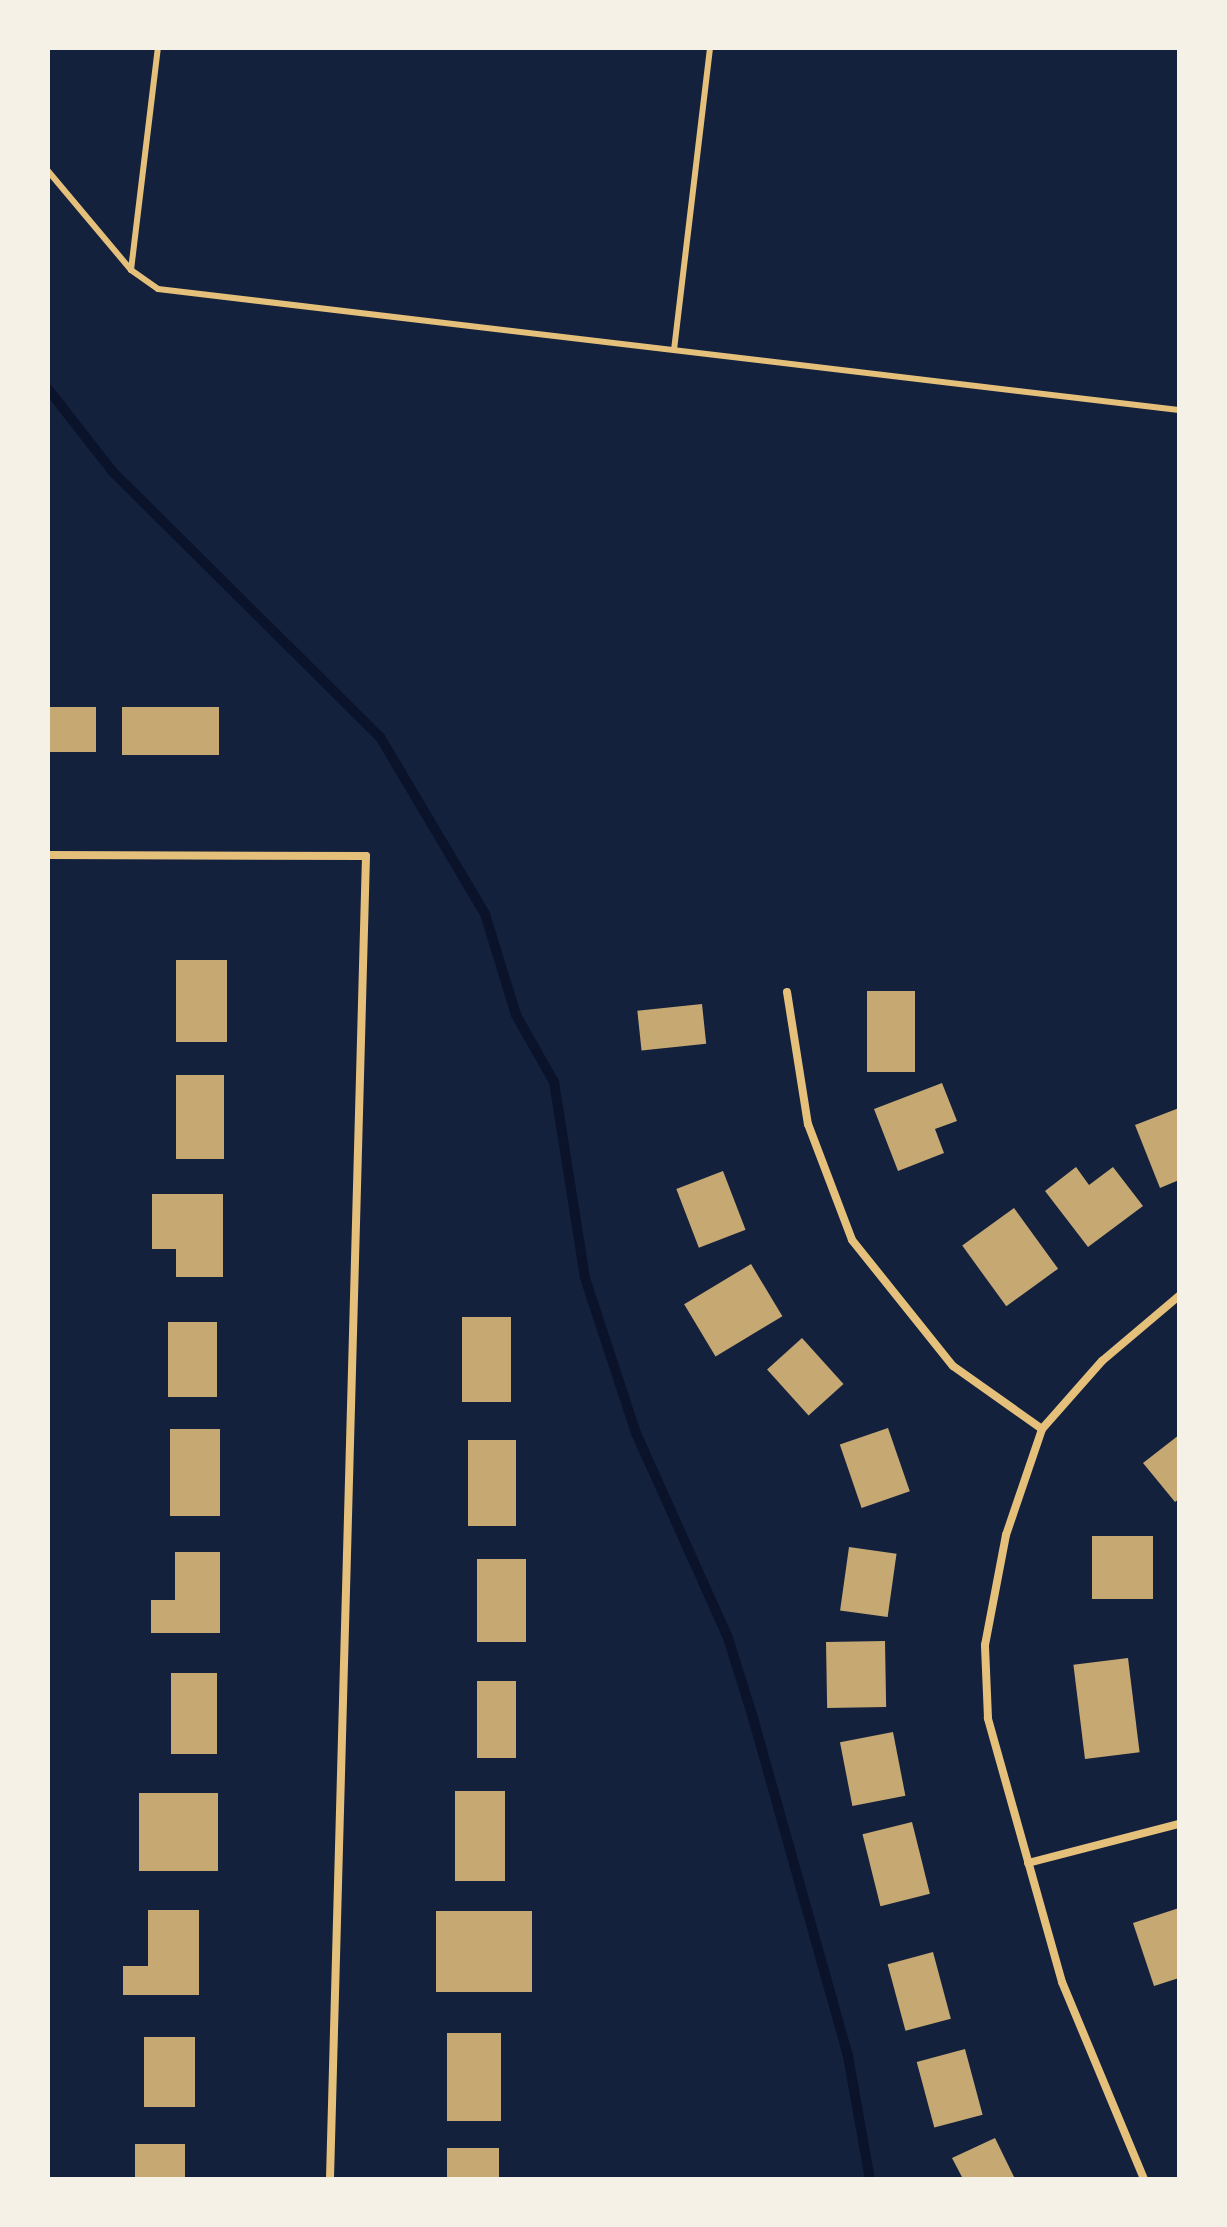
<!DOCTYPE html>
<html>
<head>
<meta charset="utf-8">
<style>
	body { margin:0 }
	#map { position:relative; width:1227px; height:2227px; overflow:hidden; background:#14213d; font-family:"Open Sans",sans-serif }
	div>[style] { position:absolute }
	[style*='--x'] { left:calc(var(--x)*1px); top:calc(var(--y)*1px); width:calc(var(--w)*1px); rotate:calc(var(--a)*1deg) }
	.stream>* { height:10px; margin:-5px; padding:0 5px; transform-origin:5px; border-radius:5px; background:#0b132b }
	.building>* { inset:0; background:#c6a872; transform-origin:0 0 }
	.service>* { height:6px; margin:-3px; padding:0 3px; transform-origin:3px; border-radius:3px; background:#e5c07b }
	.minor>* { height:8px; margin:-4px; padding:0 4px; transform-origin:4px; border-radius:4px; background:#e5c07b }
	span { translate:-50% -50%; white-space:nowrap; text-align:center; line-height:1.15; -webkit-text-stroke:7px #f6f1e7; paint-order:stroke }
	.frame { position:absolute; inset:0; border:50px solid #f6f1e7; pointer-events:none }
</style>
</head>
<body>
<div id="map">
	<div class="stream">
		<i style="--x:48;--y:389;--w:104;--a:52"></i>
		<i style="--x:112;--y:471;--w:378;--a:44.8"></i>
		<i style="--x:380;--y:737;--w:206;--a:59.3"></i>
		<i style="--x:485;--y:914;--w:106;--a:72.9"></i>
		<i style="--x:516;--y:1015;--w:77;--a:60.4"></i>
		<i style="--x:554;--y:1082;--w:198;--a:81"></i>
		<i style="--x:585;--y:1278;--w:163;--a:71.8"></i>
		<i style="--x:636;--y:1433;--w:225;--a:65.8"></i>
		<i style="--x:728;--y:1638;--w:84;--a:72.6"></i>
		<i style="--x:753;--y:1718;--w:351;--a:74.3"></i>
		<i style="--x:848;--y:2056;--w:125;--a:79.9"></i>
	</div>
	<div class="building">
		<i style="left:48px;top:707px;width:48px;height:45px"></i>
		<i style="left:122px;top:707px;width:97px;height:48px"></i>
		<i style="left:176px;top:960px;width:51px;height:82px"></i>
		<i style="left:867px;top:991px;width:48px;height:81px"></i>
		<i style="left:702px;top:1004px;width:40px;height:65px;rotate:84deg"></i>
		<i style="left:176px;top:1075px;width:48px;height:84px"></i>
		<i style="clip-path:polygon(942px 1083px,957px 1121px,935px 1129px,944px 1153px,898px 1171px,874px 1109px)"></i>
		<i style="clip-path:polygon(1179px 1108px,1179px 1180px,1160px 1188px,1135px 1125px)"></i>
		<i style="clip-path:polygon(1076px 1167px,1089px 1185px,1113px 1167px,1143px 1206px,1088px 1247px,1045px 1191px)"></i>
		<i style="left:723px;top:1171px;width:63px;height:50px;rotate:69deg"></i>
		<i style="clip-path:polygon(152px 1194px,223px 1194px,223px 1277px,176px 1277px,176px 1249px,152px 1249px)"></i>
		<i style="left:1014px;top:1208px;width:75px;height:64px;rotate:54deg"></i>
		<i style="left:751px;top:1264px;width:61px;height:78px;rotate:59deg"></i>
		<i style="left:462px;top:1317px;width:49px;height:85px"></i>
		<i style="left:168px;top:1322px;width:49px;height:75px"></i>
		<i style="left:802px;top:1338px;width:62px;height:47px;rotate:48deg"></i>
		<i style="left:888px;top:1428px;width:67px;height:51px;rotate:71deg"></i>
		<i style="left:170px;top:1429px;width:50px;height:87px"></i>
		<i style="clip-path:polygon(1179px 1435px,1179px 1499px,1175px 1502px,1143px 1463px)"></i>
		<i style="left:468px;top:1440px;width:48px;height:86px"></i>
		<i style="left:1092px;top:1536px;width:61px;height:63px"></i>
		<i style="left:849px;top:1547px;width:48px;height:64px;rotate:8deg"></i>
		<i style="clip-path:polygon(175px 1552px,220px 1552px,220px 1633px,151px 1633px,151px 1600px,175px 1600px)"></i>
		<i style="left:477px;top:1559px;width:49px;height:83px"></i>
		<i style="left:885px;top:1641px;width:66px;height:59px;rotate:89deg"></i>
		<i style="left:1128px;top:1658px;width:95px;height:55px;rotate:83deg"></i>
		<i style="left:171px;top:1673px;width:46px;height:81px"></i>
		<i style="left:477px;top:1681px;width:39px;height:77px"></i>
		<i style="left:893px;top:1732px;width:65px;height:54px;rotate:79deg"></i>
		<i style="left:455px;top:1791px;width:50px;height:90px"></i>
		<i style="left:139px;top:1793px;width:79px;height:78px"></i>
		<i style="left:912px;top:1822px;width:74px;height:51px;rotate:76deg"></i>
		<i style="clip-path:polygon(1179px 1908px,1179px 1978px,1154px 1986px,1133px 1923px)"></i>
		<i style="clip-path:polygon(148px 1910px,199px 1910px,199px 1995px,123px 1995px,123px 1966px,148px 1966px)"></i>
		<i style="left:436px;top:1911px;width:96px;height:81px"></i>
		<i style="left:933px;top:1952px;width:69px;height:47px;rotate:75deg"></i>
		<i style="left:447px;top:2033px;width:54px;height:88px"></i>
		<i style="left:144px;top:2037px;width:51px;height:70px"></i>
		<i style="left:965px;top:2049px;width:68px;height:50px;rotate:75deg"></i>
		<i style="clip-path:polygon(995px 2138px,1015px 2179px,963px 2179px,952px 2158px)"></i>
		<i style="left:135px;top:2144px;width:50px;height:35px"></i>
		<i style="left:447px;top:2148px;width:52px;height:31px"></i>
	</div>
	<div class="service">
		<i style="--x:48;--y:171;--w:129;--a:50"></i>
		<i style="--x:131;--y:270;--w:33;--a:35"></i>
		<i style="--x:158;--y:289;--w:1028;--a:6.76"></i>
		<i style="--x:131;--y:270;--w:224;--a:-83.1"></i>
		<i style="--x:674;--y:350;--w:304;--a:-83.2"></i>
	</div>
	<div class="minor">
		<i style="--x:48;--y:855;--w:318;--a:0.2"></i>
		<i style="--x:366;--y:856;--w:1323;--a:91.56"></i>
		<i style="--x:787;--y:992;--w:134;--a:81"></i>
		<i style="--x:808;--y:1124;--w:124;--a:69.2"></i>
		<i style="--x:852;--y:1240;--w:161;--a:51.3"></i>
		<i style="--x:953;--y:1366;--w:109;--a:35.3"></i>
		<i style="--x:1028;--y:1863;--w:156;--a:-14.5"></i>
		<i style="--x:1144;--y:2179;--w:213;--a:-112.6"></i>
		<i style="--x:1062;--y:1982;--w:274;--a:-105.7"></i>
		<i style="--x:988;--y:1718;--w:73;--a:-92.4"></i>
		<i style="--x:985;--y:1645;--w:112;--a:-79.2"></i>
		<i style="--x:1006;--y:1535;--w:112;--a:-71.2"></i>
		<i style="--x:1042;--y:1429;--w:91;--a:-48.6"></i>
		<i style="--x:1102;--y:1361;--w:101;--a:-40.2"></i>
	</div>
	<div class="frame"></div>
</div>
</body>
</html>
